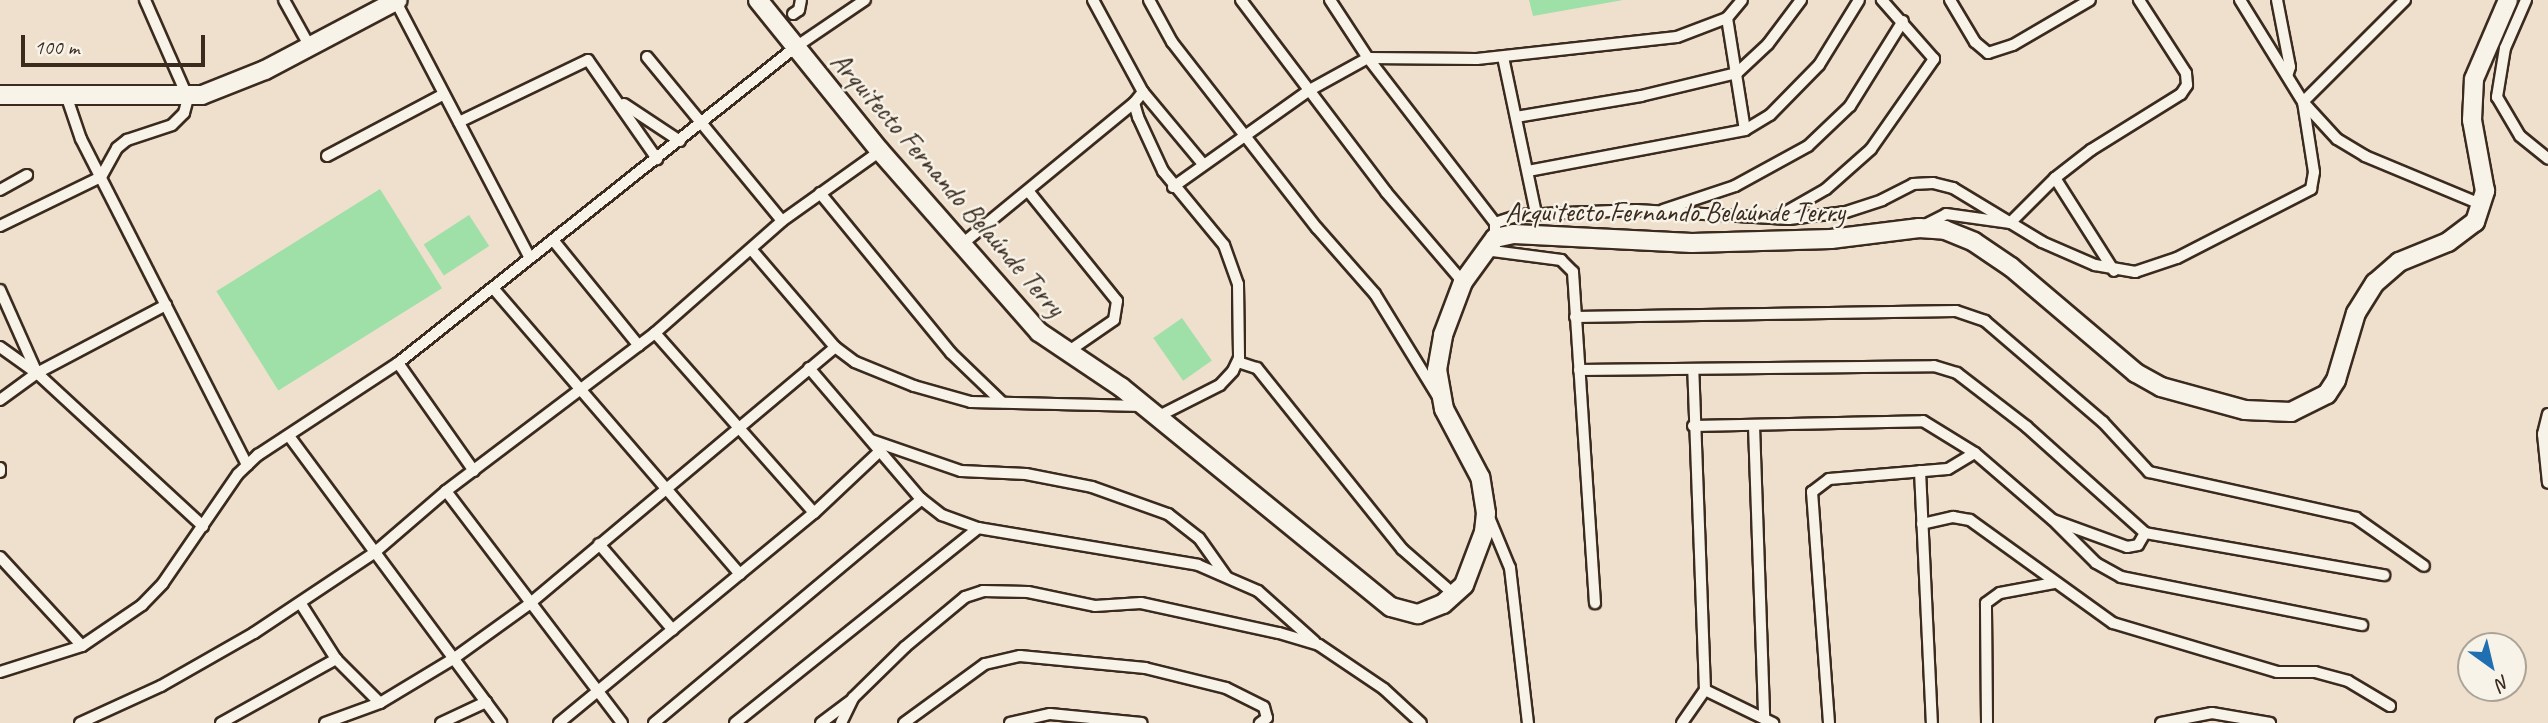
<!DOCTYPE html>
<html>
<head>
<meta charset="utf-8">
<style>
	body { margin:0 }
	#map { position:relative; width:2548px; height:723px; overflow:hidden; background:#efe0cd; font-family:Caveat,sans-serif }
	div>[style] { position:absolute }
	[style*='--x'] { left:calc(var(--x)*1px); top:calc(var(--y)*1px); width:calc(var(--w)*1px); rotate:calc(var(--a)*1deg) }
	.green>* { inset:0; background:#9fdfa8; transform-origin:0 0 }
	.roads { filter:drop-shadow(2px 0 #3b2a1e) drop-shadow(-2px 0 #3b2a1e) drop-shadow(0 2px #3b2a1e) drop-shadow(0 -2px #3b2a1e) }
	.minor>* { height:10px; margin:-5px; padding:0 5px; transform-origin:5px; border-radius:5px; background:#f7f3e8 }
	.primary>* { height:18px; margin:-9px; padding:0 9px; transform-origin:9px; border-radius:9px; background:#f7f3e8 }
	span { translate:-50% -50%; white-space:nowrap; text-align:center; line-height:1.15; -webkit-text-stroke:5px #f7f3e8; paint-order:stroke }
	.street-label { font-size:28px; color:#3b2a1e }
	.north { position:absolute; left:2457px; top:632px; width:70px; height:70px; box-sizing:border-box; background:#f7f3e8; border:2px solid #aca397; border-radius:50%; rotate:146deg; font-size:19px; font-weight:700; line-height:28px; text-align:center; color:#3b2a1e }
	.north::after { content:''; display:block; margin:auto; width:24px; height:32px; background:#1f6fb2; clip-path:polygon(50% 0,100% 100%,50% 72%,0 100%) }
	.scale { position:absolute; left:21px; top:35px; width:184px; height:32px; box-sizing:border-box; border:4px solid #3b2a1e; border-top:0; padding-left:9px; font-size:21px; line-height:24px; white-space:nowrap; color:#3b2a1e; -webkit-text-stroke:5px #f7f3e8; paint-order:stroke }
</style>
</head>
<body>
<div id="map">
	<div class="green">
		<i style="clip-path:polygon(1529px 0,1623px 0,1533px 16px)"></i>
		<i style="left:380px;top:189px;width:117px;height:193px;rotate:58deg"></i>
		<i style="left:469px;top:215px;width:37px;height:54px;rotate:57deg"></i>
		<i style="left:1182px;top:318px;width:52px;height:35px;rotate:55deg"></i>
	</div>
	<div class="roads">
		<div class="minor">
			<i style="--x:284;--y:0;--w:54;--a:61"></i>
			<i style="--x:395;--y:0;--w:291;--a:62.4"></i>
			<i style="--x:1093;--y:0;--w:105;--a:61.5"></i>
			<i style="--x:1143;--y:92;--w:94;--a:50.2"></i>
			<i style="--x:1149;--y:0;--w:48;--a:61.3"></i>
			<i style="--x:1172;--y:42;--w:236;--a:52.1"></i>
			<i style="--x:1317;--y:228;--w:88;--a:48.7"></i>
			<i style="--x:1375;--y:294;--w:121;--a:58.5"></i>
			<i style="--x:1241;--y:0;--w:241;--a:52.9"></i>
			<i style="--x:1386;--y:192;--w:118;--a:49.5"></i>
			<i style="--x:1330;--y:0;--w:69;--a:56.8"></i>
			<i style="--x:1368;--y:58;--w:208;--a:52.4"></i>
			<i style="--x:1950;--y:0;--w:49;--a:59.2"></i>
			<i style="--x:1975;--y:42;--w:17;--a:40"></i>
			<i style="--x:1988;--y:53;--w:26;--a:-18"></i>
			<i style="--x:2013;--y:45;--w:89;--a:-30.3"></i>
			<i style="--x:2277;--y:0;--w:68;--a:79"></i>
			<i style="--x:2290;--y:67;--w:9;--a:108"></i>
			<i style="--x:2405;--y:0;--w:144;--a:135"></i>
			<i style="--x:2303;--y:102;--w:50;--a:47.4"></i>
			<i style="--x:2337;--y:139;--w:33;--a:31"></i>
			<i style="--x:2365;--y:156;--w:128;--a:22.6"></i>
			<i style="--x:2526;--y:0;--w:52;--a:113.6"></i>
			<i style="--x:2505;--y:48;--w:50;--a:99.3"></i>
			<i style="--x:2497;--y:97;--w:45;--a:59.5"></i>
			<i style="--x:2520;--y:136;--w:36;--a:39"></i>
			<i style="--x:793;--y:14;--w:7;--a:-34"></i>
			<i style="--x:799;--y:10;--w:10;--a:-79"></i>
			<i style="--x:1727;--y:18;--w:113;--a:80.9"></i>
			<i style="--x:647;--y:57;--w:212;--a:50.5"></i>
			<i style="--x:1503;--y:57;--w:159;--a:78.1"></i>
			<i style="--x:1143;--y:92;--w:14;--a:129"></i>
			<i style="--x:1134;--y:103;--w:15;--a:74"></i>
			<i style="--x:1138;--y:117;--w:60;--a:65.2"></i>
			<i style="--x:1163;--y:171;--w:96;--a:50.5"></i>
			<i style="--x:1224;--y:245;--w:41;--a:70.3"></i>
			<i style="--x:1238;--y:284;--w:74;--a:89.2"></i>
			<i style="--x:1239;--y:358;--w:14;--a:115"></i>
			<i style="--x:1233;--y:371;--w:19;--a:133"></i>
			<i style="--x:1220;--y:385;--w:71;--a:153.1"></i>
			<i style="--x:66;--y:95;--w:46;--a:71.2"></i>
			<i style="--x:81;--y:139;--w:366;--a:63"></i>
			<i style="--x:624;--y:104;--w:67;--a:33.5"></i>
			<i style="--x:1516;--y:117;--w:127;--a:-9.5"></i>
			<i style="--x:1641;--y:96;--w:99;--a:-13.5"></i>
			<i style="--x:1737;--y:73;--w:42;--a:-43.1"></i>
			<i style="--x:1768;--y:44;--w:55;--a:-53.1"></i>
			<i style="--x:459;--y:122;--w:143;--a:-25.7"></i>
			<i style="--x:588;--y:60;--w:121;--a:55.1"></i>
			<i style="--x:327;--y:156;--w:132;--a:-27.9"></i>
			<i style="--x:1528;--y:171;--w:221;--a:-10.7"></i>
			<i style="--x:1745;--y:130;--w:29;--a:-31"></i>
			<i style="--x:1770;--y:115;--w:70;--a:-45.6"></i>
			<i style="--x:1819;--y:65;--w:76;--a:-58.4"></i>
			<i style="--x:2055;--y:178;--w:110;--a:57.6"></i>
			<i style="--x:1173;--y:187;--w:166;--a:-35.4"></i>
			<i style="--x:1308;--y:91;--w:68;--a:-28.8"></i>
			<i style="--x:1368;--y:58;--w:109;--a:0.5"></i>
			<i style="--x:1477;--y:59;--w:201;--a:-6.3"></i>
			<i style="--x:1677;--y:37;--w:53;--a:-20.8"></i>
			<i style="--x:1727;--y:18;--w:23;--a:-50"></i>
			<i style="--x:0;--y:190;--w:31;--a:-29"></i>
			<i style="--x:1029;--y:192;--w:140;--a:51.1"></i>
			<i style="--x:1117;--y:301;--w:19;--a:99"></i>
			<i style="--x:1114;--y:320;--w:58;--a:145.5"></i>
			<i style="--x:820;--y:193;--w:207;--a:50.7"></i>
			<i style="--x:951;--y:353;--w:71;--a:43.9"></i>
			<i style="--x:1663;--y:210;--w:76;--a:-18.4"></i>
			<i style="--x:1735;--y:186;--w:83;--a:-28.7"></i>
			<i style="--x:1808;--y:146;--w:58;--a:-43.6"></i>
			<i style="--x:1850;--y:106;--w:100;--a:-58.1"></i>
			<i style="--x:1777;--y:217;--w:56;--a:-29.7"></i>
			<i style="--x:1826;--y:189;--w:60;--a:-41.6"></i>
			<i style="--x:1871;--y:149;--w:110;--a:-55"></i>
			<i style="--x:1934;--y:59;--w:79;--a:-131.4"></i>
			<i style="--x:0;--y:226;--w:112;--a:-25.9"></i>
			<i style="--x:101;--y:177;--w:33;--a:-61"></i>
			<i style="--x:117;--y:148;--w:13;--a:-39"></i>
			<i style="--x:127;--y:140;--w:47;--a:-18.4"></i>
			<i style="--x:172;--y:125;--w:17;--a:-45"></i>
			<i style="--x:184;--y:113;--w:16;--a:-75"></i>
			<i style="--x:188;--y:98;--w:107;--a:-113.7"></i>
			<i style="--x:1919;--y:228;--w:30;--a:-27"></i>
			<i style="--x:1946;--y:214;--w:65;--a:8"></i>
			<i style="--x:2010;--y:223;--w:64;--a:-45"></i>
			<i style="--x:2055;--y:178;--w:46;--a:-37.9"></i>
			<i style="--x:2091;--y:150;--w:106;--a:-31.9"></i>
			<i style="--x:2181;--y:94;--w:11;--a:-56"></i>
			<i style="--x:2187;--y:85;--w:12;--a:-95"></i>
			<i style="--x:2186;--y:73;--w:87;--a:-122.8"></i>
			<i style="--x:1495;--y:238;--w:15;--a:-90"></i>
			<i style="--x:1495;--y:223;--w:25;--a:-18"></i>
			<i style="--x:1519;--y:215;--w:117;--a:-2.4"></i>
			<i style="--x:1636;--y:210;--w:153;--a:3.4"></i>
			<i style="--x:1789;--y:219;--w:57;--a:-7"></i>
			<i style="--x:1846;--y:212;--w:38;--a:-18"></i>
			<i style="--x:1882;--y:200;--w:35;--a:-27"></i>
			<i style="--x:1913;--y:184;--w:20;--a:-3"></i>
			<i style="--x:1933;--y:183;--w:21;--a:14"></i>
			<i style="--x:1953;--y:188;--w:104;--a:31.2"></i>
			<i style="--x:2042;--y:242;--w:58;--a:23.5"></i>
			<i style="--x:2095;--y:265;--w:41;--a:9.9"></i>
			<i style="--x:2135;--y:272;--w:44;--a:-18.4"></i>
			<i style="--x:2177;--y:258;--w:151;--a:-27.2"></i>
			<i style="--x:2311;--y:189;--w:17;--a:-80"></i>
			<i style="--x:2314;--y:172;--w:71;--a:-98.9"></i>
			<i style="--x:2303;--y:102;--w:120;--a:-121.7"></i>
			<i style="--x:553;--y:240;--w:136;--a:50.9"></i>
			<i style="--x:961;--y:245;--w:224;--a:-39.4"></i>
			<i style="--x:751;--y:249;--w:129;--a:49.4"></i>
			<i style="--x:835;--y:347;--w:25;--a:37"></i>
			<i style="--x:855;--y:362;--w:64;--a:22.1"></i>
			<i style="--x:914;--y:386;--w:59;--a:15.7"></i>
			<i style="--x:971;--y:402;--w:171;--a:1.3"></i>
			<i style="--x:1485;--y:250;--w:77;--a:7.5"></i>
			<i style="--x:1561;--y:260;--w:17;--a:45"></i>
			<i style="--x:1573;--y:272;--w:332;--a:86.2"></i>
			<i style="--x:493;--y:288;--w:378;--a:49.2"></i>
			<i style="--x:0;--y:290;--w:91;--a:66"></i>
			<i style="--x:37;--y:373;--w:226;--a:42.7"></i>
			<i style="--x:1575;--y:317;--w:381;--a:-0.9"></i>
			<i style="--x:1956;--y:311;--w:31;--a:19"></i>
			<i style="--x:1985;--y:321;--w:155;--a:40.6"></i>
			<i style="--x:2103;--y:422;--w:68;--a:47.4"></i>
			<i style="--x:2149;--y:472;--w:212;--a:12.5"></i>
			<i style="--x:2356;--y:518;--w:83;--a:35.2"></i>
			<i style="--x:655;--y:333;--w:240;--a:48.5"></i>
			<i style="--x:0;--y:347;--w:43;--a:35.5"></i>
			<i style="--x:1238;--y:362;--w:20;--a:18"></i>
			<i style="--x:1257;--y:368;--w:232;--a:51.3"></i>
			<i style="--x:1402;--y:549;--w:70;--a:41"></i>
			<i style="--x:398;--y:363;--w:132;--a:54.9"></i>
			<i style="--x:809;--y:368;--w:171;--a:49.5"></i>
			<i style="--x:920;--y:498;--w:28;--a:38"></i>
			<i style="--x:942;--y:515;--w:38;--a:20"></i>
			<i style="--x:978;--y:528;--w:223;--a:9.5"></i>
			<i style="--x:1198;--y:565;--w:65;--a:23.4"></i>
			<i style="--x:1258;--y:591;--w:76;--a:41.8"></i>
			<i style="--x:1579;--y:370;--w:355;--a:-0.6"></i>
			<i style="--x:1934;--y:366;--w:24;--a:17"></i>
			<i style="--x:1957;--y:373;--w:88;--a:37.6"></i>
			<i style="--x:2027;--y:427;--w:159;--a:41.9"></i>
			<i style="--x:2145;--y:533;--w:243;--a:10"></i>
			<i style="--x:0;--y:400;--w:46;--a:-36.1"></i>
			<i style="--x:37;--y:373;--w:146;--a:-27.8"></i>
			<i style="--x:2548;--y:414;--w:21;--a:104"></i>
			<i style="--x:2543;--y:434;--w:49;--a:84.2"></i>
			<i style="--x:1693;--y:426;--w:230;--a:-1.2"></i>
			<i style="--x:1923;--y:421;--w:61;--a:31.6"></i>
			<i style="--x:1975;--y:453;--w:103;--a:40.7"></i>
			<i style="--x:2053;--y:520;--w:79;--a:20"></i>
			<i style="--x:2127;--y:547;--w:11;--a:-10"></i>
			<i style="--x:2138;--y:545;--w:14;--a:-60"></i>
			<i style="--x:1754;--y:426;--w:291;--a:88"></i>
			<i style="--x:289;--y:436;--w:357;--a:53.5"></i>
			<i style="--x:871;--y:440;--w:95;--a:19"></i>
			<i style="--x:961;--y:471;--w:65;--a:2.6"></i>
			<i style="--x:1026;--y:474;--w:67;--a:11.1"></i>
			<i style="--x:1092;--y:487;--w:81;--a:19.6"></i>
			<i style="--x:1168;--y:514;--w:39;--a:38"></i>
			<i style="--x:1199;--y:538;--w:47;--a:54.6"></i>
			<i style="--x:0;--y:468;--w:4;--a:90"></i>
			<i style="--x:1920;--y:471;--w:252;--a:87.3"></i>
			<i style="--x:446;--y:491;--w:291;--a:52.8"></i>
			<i style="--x:1488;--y:515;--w:57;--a:67.5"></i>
			<i style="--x:1510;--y:568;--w:156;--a:83.4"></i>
			<i style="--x:2055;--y:522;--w:58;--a:45"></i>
			<i style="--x:2096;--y:563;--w:29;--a:29"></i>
			<i style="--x:2121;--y:577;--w:246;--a:11.3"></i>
			<i style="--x:1922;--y:524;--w:32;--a:-13"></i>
			<i style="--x:1953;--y:517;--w:17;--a:10"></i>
			<i style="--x:1970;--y:520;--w:176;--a:35.8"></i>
			<i style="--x:2113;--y:623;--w:171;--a:16.6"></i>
			<i style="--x:2277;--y:672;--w:38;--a:0"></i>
			<i style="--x:2315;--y:672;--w:34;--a:15"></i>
			<i style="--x:2348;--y:681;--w:49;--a:30.8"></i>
			<i style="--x:599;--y:544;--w:113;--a:49.3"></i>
			<i style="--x:0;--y:557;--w:121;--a:47.3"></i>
			<i style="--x:301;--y:604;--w:65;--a:57.5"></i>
			<i style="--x:336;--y:659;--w:62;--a:45"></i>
			<i style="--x:0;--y:672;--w:86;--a:-17.6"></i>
			<i style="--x:82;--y:646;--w:73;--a:-34.3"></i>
			<i style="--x:142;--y:605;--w:30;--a:-46"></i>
			<i style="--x:163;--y:583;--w:132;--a:-55.5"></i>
			<i style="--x:238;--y:474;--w:28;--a:-44"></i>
			<i style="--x:258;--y:455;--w:168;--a:-33.3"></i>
			<i style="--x:398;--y:363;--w:510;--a:-38.47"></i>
			<i style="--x:797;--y:46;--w:82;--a:-34.1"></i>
			<i style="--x:1705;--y:690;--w:76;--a:25.9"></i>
			<i style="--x:80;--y:723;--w:89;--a:-24.6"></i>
			<i style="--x:161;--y:686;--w:107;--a:-29.7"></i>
			<i style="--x:254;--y:633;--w:144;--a:-33.7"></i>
			<i style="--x:374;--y:553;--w:95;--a:-40.7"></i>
			<i style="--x:446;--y:491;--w:262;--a:-37.1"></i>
			<i style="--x:655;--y:333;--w:169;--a:-41.4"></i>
			<i style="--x:782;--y:221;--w:120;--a:-35.5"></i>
			<i style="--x:221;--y:723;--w:132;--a:-29.1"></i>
			<i style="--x:325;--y:723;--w:59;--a:-20"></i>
			<i style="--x:380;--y:703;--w:85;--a:-31.1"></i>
			<i style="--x:453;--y:659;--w:92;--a:-35.8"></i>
			<i style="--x:528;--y:605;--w:401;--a:-40"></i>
			<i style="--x:441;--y:723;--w:50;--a:-25"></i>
			<i style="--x:559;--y:723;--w:330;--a:-39.5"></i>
			<i style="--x:814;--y:513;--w:91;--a:-43.2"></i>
			<i style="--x:654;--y:723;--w:349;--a:-39.9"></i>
			<i style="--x:735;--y:723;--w:312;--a:-38.7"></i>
			<i style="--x:821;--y:723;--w:38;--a:-37"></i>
			<i style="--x:841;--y:723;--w:28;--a:-64"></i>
			<i style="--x:853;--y:698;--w:73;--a:-44.4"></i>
			<i style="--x:905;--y:647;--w:78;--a:-39.8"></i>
			<i style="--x:965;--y:597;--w:19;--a:-18"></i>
			<i style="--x:983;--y:591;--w:45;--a:1.3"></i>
			<i style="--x:1028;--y:592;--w:68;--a:11.8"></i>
			<i style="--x:1095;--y:606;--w:46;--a:-3.7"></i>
			<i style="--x:1141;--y:603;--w:141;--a:12.3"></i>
			<i style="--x:1279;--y:633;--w:42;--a:16.7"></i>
			<i style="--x:1319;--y:645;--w:78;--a:34.1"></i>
			<i style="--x:1384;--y:689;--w:50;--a:42.6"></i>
			<i style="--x:904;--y:723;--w:100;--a:-36.1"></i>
			<i style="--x:985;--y:664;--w:36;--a:-13"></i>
			<i style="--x:1020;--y:656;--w:126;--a:5.5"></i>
			<i style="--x:1145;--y:668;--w:83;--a:13.9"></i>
			<i style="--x:1226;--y:688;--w:42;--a:26.6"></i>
			<i style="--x:1264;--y:707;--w:11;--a:75"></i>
			<i style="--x:1267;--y:718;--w:9;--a:144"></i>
			<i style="--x:1010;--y:723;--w:41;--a:-12.7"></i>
			<i style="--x:1050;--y:714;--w:92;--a:5.6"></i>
			<i style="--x:1682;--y:723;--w:40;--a:-55.1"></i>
			<i style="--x:1705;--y:690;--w:321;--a:-92.1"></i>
			<i style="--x:1829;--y:723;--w:232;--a:-94.2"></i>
			<i style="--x:1812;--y:492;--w:21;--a:-37"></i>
			<i style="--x:1829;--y:479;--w:119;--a:-4.8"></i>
			<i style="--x:1948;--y:469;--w:31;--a:-31"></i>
			<i style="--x:1987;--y:723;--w:120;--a:-90.5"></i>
			<i style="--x:1986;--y:603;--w:17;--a:-36"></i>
			<i style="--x:2000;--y:593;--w:55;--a:-10.5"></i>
			<i style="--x:2161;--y:723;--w:52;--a:-11.1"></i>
			<i style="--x:2212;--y:713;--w:59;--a:9.8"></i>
		</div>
		<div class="primary">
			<i style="--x:758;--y:0;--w:194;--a:51.1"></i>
			<i style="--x:880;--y:151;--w:241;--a:48.7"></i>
			<i style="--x:1039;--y:332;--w:99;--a:33.9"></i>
			<i style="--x:1121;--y:387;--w:348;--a:39.2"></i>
			<i style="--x:1391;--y:607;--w:28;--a:15"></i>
			<i style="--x:1418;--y:614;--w:27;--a:-22"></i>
			<i style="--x:1443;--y:604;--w:28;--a:-42"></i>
			<i style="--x:1464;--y:585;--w:57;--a:-69.3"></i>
			<i style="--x:1484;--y:532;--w:19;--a:-84"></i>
			<i style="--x:1486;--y:513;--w:36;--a:-99"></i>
			<i style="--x:1480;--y:477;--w:77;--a:-117.9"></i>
			<i style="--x:1444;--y:409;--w:40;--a:-100"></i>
			<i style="--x:1437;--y:370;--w:36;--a:-80"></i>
			<i style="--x:1443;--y:335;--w:57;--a:-69.3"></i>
			<i style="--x:1463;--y:282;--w:54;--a:-54"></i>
			<i style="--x:1495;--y:238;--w:19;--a:-12"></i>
			<i style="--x:1514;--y:234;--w:178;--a:2.9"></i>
			<i style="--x:1692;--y:243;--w:139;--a:-1.6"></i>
			<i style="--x:1831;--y:239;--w:89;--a:-7.1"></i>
			<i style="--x:1919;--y:228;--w:26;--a:4"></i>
			<i style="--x:1945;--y:230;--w:31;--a:22"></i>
			<i style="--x:1974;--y:242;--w:45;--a:34"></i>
			<i style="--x:2011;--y:267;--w:164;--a:40.3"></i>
			<i style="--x:2136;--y:373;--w:29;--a:29"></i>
			<i style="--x:2161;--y:387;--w:87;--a:15.3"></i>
			<i style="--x:2245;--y:410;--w:46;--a:2.5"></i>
			<i style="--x:2291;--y:412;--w:40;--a:-26.6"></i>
			<i style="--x:2327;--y:394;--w:17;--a:-57"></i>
			<i style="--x:2336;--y:380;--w:70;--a:-73.4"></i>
			<i style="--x:2356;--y:313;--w:36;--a:-58"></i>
			<i style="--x:2375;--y:283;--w:32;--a:-41"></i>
			<i style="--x:2399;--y:262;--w:53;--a:-22.2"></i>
			<i style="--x:2448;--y:242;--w:34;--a:-37"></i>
			<i style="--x:2475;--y:222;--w:33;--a:-72"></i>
			<i style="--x:2485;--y:191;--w:72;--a:-100.4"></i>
			<i style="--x:2472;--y:120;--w:41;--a:-87.2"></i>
			<i style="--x:2474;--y:79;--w:86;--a:-66.7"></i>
			<i style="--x:0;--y:95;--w:202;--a:0"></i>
			<i style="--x:202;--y:95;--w:68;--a:-21.6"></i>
			<i style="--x:265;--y:70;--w:150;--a:-27.8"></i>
		</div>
	</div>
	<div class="street-label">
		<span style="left:948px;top:184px;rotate:49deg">Arquitecto Fernando Belaúnde Terry</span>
		<span style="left:1675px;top:212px">Arquitecto Fernando Belaúnde Terry</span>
	</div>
	<div class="north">N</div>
	<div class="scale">100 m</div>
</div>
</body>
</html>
